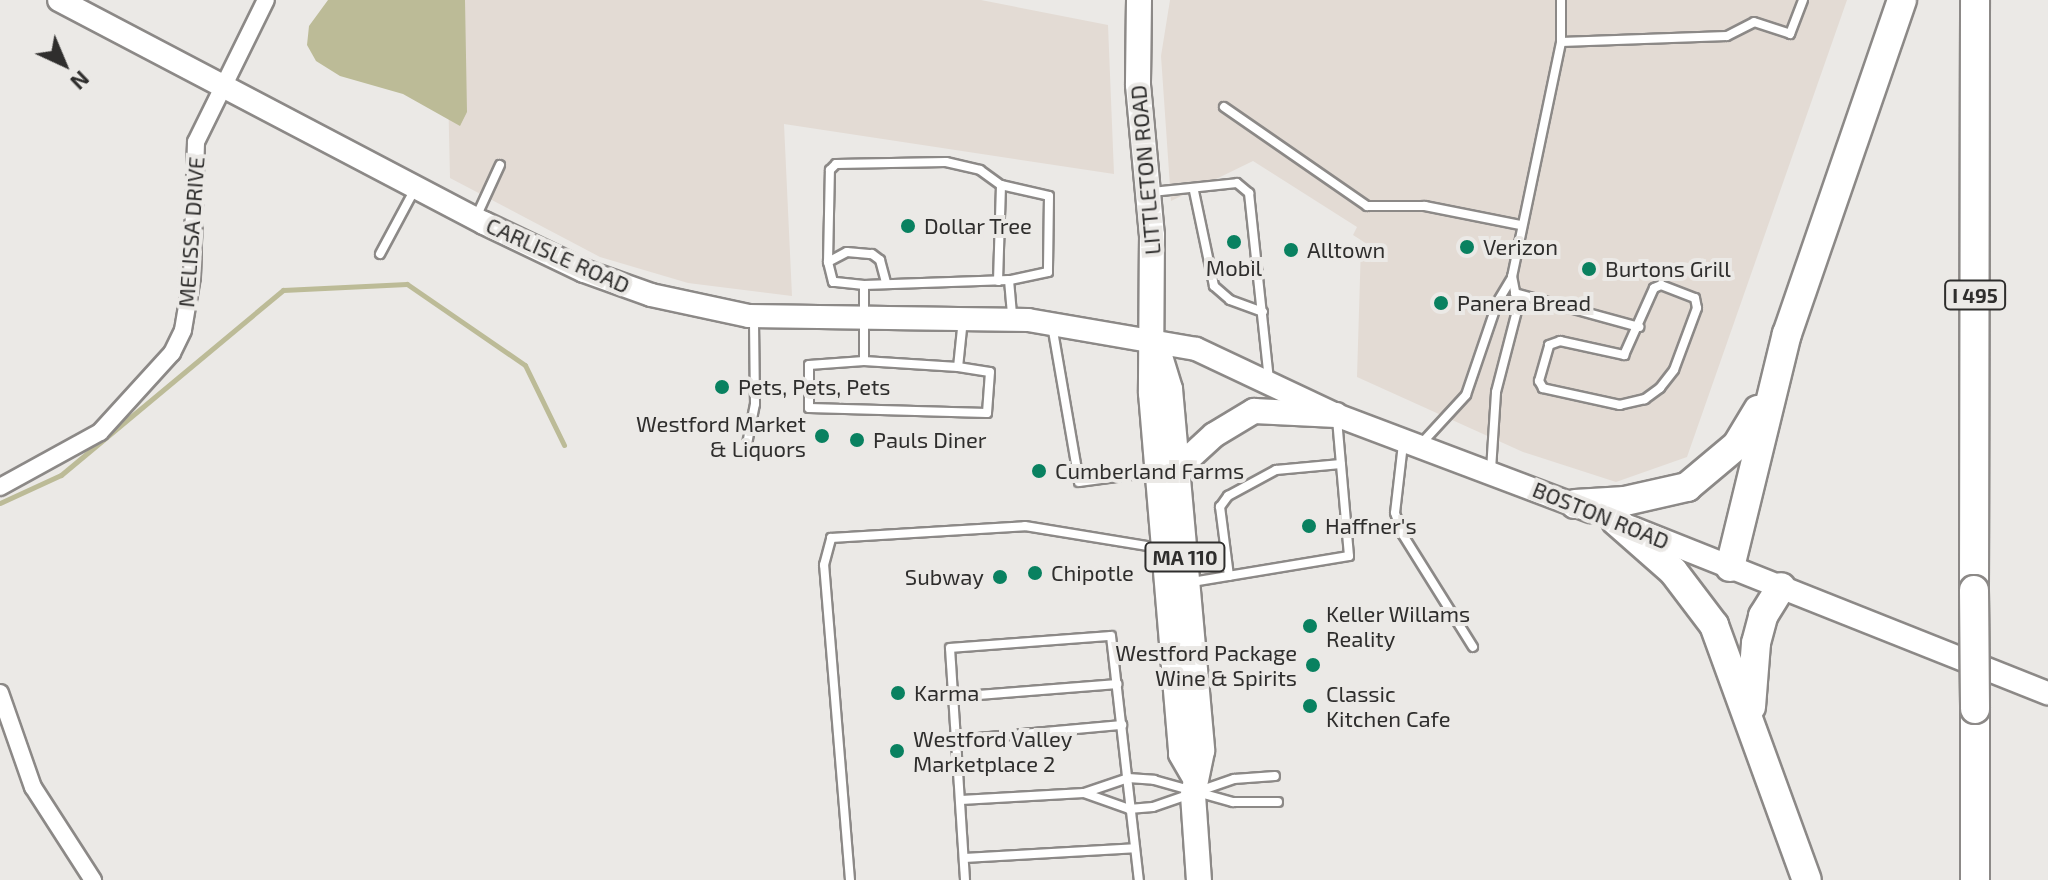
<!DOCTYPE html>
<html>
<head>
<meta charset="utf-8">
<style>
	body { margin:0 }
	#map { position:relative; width:2048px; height:880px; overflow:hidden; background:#ebe9e6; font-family:"Exo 2",sans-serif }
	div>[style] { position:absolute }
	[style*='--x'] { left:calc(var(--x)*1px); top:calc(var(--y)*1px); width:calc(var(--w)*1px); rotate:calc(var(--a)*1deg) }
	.built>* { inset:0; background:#e3dbd4 }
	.water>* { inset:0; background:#bcbb97 }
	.stream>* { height:5px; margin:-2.5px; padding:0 2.5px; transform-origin:2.5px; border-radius:2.5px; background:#bcbb97 }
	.roads { filter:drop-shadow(2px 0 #8c8987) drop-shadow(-2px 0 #8c8987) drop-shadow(0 2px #8c8987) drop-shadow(0 -2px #8c8987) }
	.service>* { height:8px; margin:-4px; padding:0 4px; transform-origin:4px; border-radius:4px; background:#fff }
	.minor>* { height:16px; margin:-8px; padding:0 8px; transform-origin:8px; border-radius:8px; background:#fff }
	.secondary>* { height:22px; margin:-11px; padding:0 11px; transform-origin:11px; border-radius:11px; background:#fff }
	.primary>* { height:24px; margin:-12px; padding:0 12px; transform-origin:12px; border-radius:12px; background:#fff }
	.motorway>* { height:28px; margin:-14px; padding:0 14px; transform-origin:14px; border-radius:14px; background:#fff }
	.bridges { filter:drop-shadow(2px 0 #8c8987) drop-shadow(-2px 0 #8c8987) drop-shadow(0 2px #8c8987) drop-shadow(0 -2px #8c8987) }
	.motorway-bridge>* { height:28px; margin:-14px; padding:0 14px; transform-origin:14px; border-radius:14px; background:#fff }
	.dots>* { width:22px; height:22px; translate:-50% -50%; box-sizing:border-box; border:4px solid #ebe9e6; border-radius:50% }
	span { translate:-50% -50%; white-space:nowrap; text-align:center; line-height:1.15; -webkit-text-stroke:8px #ebe9e6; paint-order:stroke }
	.shield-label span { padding:2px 6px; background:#ebe9e6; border:2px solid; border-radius:6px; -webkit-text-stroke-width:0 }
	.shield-label { font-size:20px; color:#2f2e2d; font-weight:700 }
	.street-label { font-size:22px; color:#2f2e2d }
	.poi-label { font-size:22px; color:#2f2e2d }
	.left { translate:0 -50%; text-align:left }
	.right { translate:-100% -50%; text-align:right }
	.north { position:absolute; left:24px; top:24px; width:80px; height:80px; -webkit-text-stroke:6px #ebe9e6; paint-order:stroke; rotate:136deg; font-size:22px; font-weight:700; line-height:32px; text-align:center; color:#2f2e2d }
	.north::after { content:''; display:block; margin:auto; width:28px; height:36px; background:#2f2e2d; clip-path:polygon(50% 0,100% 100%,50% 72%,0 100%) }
</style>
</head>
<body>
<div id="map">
	<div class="built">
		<i style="clip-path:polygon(446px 0,981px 0,1108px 25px,1114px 174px,784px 124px,792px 296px,688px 283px,600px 257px,450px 178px)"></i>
		<i style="clip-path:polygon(1170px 0,1847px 0,1687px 457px,1616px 482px,1523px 452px,1357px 377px,1361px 245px,1367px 244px,1353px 235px,1357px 227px,1253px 161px,1171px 201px,1161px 56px)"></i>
	</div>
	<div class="water">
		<i style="clip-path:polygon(328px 0,465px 0,467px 112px,460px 126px,403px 94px,340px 76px,316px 61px,307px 45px,309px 26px)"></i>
	</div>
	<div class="stream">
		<i style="--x:0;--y:503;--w:67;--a:-24.7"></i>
		<i style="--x:61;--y:475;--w:289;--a:-39.8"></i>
		<i style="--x:283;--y:290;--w:124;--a:-2.8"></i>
		<i style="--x:407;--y:284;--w:143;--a:34.5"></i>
		<i style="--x:525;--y:365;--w:89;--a:64"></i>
	</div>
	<div class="roads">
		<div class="service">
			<i style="--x:1561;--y:42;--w:166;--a:-2.1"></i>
			<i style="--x:1727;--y:36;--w:30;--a:-27"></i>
			<i style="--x:1754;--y:22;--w:38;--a:18"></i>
			<i style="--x:1790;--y:34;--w:36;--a:-69"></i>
			<i style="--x:1224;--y:107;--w:174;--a:34.7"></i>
			<i style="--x:1367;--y:206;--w:58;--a:0"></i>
			<i style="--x:1425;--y:206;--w:97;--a:11.3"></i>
			<i style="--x:1194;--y:191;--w:97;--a:78.1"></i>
			<i style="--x:1214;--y:286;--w:21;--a:41"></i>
			<i style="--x:1230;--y:300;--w:35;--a:20"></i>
			<i style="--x:1152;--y:192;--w:85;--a:-6"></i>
			<i style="--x:1237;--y:183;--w:16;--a:40"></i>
			<i style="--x:1249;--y:193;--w:189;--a:83.9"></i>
			<i style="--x:477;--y:215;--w:55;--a:-65.3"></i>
			<i style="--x:380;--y:254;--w:76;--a:-61.8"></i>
			<i style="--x:828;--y:262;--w:92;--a:-88.8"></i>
			<i style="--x:830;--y:170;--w:8;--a:-45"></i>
			<i style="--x:836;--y:164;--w:110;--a:-1"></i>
			<i style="--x:946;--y:162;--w:35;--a:13"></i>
			<i style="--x:980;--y:170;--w:26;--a:36"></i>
			<i style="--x:998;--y:281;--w:96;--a:-88.2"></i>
			<i style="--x:1001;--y:185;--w:49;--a:12.9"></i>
			<i style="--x:1049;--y:196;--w:76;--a:90.8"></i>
			<i style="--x:1048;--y:272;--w:40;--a:168"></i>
			<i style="--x:864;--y:285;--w:31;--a:-174"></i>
			<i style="--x:833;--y:282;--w:21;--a:-104"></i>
			<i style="--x:828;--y:262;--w:21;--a:-28"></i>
			<i style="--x:847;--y:252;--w:25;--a:5"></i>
			<i style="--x:872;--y:254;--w:10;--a:37"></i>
			<i style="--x:880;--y:260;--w:23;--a:75"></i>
			<i style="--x:1661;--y:285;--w:36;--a:21"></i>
			<i style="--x:1695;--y:298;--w:10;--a:79"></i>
			<i style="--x:1697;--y:308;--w:66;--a:110.4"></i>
			<i style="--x:1674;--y:370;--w:23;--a:128"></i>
			<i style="--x:1660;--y:388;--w:19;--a:144"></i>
			<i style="--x:1645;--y:399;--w:26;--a:167"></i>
			<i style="--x:1620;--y:405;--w:79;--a:-167.6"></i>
			<i style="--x:1543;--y:388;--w:8;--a:-120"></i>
			<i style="--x:1539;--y:381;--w:37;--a:-74"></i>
			<i style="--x:1549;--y:345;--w:12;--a:-20"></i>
			<i style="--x:1560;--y:341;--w:66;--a:12.3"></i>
			<i style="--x:1624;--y:355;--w:73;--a:-65.9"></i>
			<i style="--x:1654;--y:288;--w:8;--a:-23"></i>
			<i style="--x:1515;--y:293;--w:129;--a:15.3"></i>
			<i style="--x:963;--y:319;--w:48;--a:95.9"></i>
			<i style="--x:958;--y:367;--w:32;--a:9"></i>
			<i style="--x:990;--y:372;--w:41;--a:94.2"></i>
			<i style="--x:987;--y:413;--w:178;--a:-178.4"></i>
			<i style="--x:809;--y:408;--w:43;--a:-90"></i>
			<i style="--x:809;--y:365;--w:55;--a:-4.2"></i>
			<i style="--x:864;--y:361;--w:76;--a:-90"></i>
			<i style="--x:864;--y:285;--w:145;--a:-2"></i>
			<i style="--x:1009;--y:280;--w:36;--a:85"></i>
			<i style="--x:1052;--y:325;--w:159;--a:80.2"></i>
			<i style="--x:1079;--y:482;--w:75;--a:-7.7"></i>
			<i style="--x:864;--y:361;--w:94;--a:3.7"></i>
			<i style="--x:747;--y:444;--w:41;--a:-78.7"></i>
			<i style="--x:755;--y:404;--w:87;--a:-90.7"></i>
			<i style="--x:1403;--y:444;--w:69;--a:96.6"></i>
			<i style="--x:1395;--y:513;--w:23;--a:70"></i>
			<i style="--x:1403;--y:535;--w:132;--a:58"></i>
			<i style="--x:1420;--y:445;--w:68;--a:-47.4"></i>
			<i style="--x:1466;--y:395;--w:99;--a:-71.2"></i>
			<i style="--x:1498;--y:301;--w:27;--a:-59"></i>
			<i style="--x:1491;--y:470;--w:78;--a:-86.3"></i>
			<i style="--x:1496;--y:392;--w:88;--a:-75.5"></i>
			<i style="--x:1518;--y:307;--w:31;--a:-101"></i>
			<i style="--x:1512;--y:277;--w:240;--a:-78.2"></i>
			<i style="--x:1561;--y:42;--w:42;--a:-90"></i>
			<i style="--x:1229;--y:576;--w:70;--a:-97.4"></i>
			<i style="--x:1220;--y:507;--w:14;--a:-54"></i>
			<i style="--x:1228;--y:496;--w:55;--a:-28.4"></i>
			<i style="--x:1276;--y:470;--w:65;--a:-5.3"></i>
			<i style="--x:1192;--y:582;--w:159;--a:-9.4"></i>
			<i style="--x:1349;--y:556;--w:139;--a:-95"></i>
			<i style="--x:953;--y:697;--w:165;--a:-4.5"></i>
			<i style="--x:956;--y:740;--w:167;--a:-5.2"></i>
			<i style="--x:1084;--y:793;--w:48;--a:19.6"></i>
			<i style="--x:1129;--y:809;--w:24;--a:-5"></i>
			<i style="--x:1153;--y:807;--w:86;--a:-19.1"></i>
			<i style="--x:1234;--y:779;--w:41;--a:-4.2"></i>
			<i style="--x:961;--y:800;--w:123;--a:-3.3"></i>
			<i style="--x:1084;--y:793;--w:46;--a:-18.8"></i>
			<i style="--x:1128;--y:778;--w:26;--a:4"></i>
			<i style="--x:1154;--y:780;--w:82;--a:15.6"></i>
			<i style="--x:1233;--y:802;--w:45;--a:0"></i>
			<i style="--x:964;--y:858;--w:171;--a:-3.3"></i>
			<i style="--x:850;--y:880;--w:316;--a:-94.7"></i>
			<i style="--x:824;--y:565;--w:28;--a:-75"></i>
			<i style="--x:831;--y:538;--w:194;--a:-3.5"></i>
			<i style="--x:1025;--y:526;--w:137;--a:9.3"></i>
			<i style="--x:965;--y:880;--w:232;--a:-93.7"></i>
			<i style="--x:950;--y:648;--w:161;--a:-4.3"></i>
			<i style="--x:1111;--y:636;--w:246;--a:83.5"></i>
		</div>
		<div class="minor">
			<i style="--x:0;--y:487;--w:114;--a:-28.8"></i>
			<i style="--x:100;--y:432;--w:107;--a:-47.7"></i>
			<i style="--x:172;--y:353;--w:25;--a:-64"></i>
			<i style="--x:183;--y:330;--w:54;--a:-80.4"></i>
			<i style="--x:192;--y:277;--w:135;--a:-88.3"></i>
			<i style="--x:196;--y:142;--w:158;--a:-63.8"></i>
			<i style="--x:0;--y:693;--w:100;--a:70.7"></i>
			<i style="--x:33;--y:787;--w:111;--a:57.2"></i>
		</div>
		<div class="secondary">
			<i style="--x:59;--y:0;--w:480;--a:27.7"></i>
			<i style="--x:484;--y:223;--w:111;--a:25.6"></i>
			<i style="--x:584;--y:271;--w:71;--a:19.7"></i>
			<i style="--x:651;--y:295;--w:100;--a:12.1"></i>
			<i style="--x:749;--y:316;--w:279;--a:0.8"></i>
			<i style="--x:1028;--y:320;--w:170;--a:9.8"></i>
			<i style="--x:1196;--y:349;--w:155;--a:25.2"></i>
			<i style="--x:1336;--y:415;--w:272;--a:20.7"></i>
			<i style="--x:1630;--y:527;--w:450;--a:21.7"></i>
		</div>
		<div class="primary">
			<i style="--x:1139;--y:0;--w:85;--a:90.7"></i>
			<i style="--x:1138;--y:85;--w:151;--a:84.7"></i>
			<i style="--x:1152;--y:235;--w:158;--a:90.4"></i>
			<i style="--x:1151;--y:393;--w:362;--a:85.2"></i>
			<i style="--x:1181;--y:754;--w:24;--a:60"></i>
			<i style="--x:1159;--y:353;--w:38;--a:73"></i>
			<i style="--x:1170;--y:389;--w:363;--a:84.9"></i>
			<i style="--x:1202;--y:751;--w:45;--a:101.6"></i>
			<i style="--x:1193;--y:795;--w:85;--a:86"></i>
			<i style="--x:1177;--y:469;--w:50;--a:-42.6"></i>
			<i style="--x:1214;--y:435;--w:47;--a:-31"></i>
			<i style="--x:1254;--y:411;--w:82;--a:2.8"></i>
		</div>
		<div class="motorway">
			<i style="--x:1575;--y:504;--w:50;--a:-3.4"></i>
			<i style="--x:1625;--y:501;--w:64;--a:-12.7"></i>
			<i style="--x:1687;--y:487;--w:65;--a:-40"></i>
			<i style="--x:1737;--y:445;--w:41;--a:-59"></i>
			<i style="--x:1616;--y:521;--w:76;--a:41.3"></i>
			<i style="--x:1673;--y:571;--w:68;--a:52.8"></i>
			<i style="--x:1714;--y:625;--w:271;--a:70"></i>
			<i style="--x:1730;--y:567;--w:240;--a:-76.3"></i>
			<i style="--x:1787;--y:334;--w:353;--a:-71"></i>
			<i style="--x:1974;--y:590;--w:590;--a:-89.9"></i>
			<i style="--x:1751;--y:707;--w:64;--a:-85.5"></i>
			<i style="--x:1756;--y:643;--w:28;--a:-75"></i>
			<i style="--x:1763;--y:616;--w:34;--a:-58"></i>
			<i style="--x:1975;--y:709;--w:171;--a:90"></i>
		</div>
	</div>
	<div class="bridges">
		<div class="motorway-bridge">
			<i style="--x:1974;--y:590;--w:119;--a:89.5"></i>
		</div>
	</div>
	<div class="dots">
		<i style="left:908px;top:226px;background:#098160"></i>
		<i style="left:1234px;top:242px;background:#098160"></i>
		<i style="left:1467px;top:247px;background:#098160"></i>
		<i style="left:1291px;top:250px;background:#098160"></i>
		<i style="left:1589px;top:269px;background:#098160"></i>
		<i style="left:1441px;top:303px;background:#098160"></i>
		<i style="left:722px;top:387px;background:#098160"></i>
		<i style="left:822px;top:436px;background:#098160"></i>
		<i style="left:857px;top:440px;background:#098160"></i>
		<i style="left:1039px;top:471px;background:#098160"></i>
		<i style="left:1309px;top:526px;background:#098160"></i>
		<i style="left:1035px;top:573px;background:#098160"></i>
		<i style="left:1000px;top:577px;background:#098160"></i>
		<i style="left:1310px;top:626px;background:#098160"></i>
		<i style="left:1313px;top:665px;background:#098160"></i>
		<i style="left:898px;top:693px;background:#098160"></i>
		<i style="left:1310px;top:706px;background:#098160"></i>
		<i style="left:897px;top:751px;background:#098160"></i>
	</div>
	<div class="shield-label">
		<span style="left:1975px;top:295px">I 495</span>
		<span style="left:1185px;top:557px">MA 110</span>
	</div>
	<div class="street-label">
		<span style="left:1145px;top:170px;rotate:-95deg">LITTLETON ROAD</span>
		<span style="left:191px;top:232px;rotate:-86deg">MELISSA DRIVE</span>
		<span style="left:558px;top:255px;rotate:24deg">CARLISLE ROAD</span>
		<span style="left:1601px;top:515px;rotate:22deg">BOSTON ROAD</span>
	</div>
	<div class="poi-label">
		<span class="left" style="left:924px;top:226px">Dollar Tree</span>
		<span class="left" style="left:1483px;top:247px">Verizon</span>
		<span class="left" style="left:1307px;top:250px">Alltown</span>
		<span style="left:1234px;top:268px">Mobil</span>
		<span class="left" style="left:1605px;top:269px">Burtons Grill</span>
		<span class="left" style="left:1457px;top:303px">Panera Bread</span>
		<span class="left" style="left:738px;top:387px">Pets, Pets, Pets</span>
		<span class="right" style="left:806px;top:436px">Westford Market<br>&amp; Liquors</span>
		<span class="left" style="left:873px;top:440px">Pauls Diner</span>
		<span class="left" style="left:1055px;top:471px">Cumberland Farms</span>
		<span class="left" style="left:1325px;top:526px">Haffner's</span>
		<span class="left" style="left:1051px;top:573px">Chipotle</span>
		<span class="right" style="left:984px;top:577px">Subway</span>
		<span class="left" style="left:1326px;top:626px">Keller Willams<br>Reality</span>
		<span class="right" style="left:1297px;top:665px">Westford Package<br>Wine &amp; Spirits</span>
		<span class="left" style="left:914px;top:693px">Karma</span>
		<span class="left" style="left:1326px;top:706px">Classic<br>Kitchen Cafe</span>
		<span class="left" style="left:913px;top:751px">Westford Valley<br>Marketplace 2</span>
	</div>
	<div class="north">N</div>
</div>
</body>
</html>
